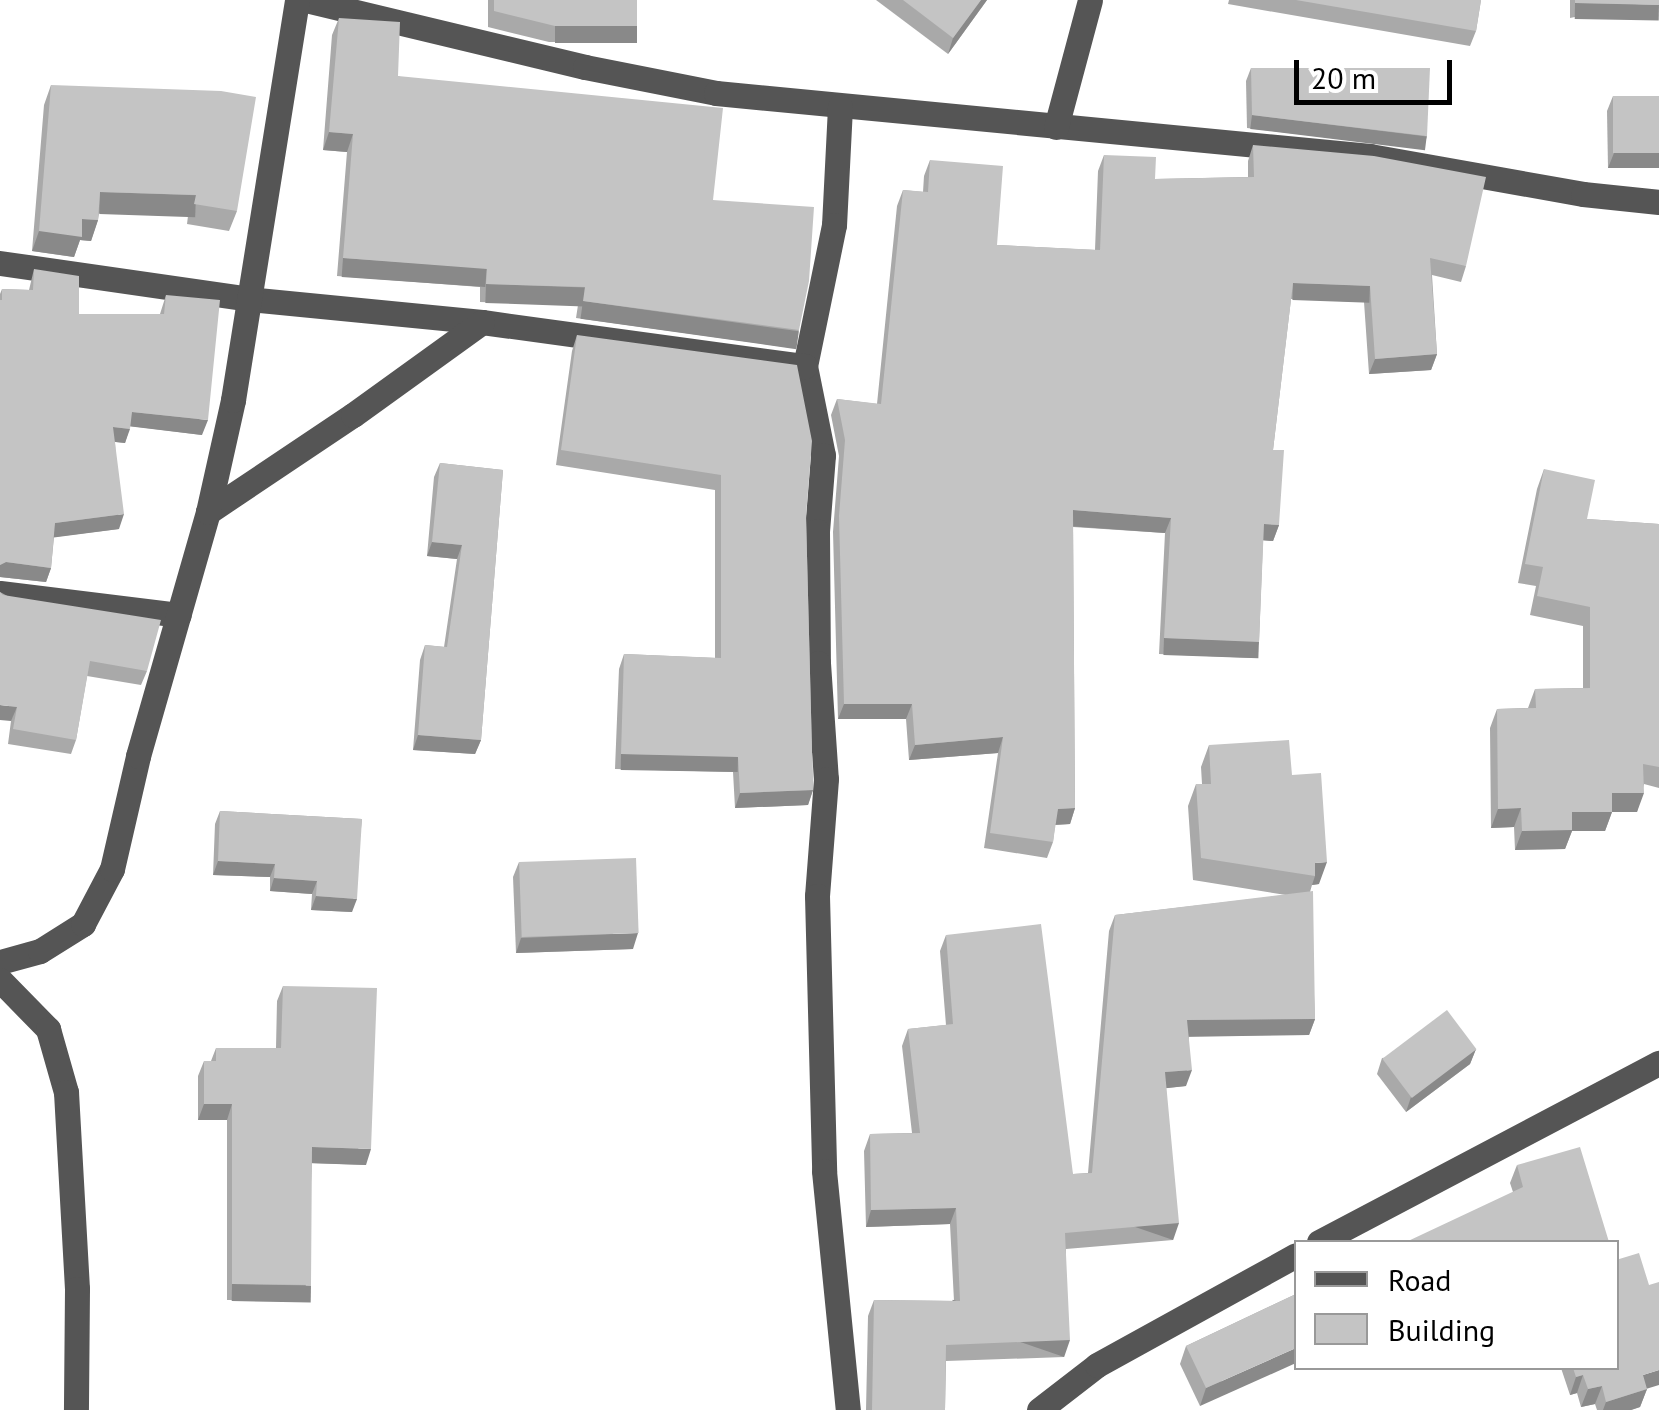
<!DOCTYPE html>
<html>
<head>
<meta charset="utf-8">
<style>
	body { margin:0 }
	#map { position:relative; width:1659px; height:1410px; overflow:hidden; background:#fff; font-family:"PT Sans",sans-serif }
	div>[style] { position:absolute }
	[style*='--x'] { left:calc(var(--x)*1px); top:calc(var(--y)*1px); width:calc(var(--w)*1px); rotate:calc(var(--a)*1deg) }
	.minor>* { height:25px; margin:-12.5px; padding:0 12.5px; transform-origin:12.5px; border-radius:12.5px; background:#555 }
	.wall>* { inset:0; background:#a9a9a9 }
	.shaded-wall>* { inset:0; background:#898989; transform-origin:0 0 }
	.building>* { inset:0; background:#c4c4c4; transform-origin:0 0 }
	span { translate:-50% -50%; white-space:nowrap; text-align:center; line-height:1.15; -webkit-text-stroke:8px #fff; paint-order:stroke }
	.legend { position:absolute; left:1294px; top:1240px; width:325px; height:130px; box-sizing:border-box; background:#fff; border:2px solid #999; margin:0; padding:12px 18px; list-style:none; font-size:30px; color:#000 }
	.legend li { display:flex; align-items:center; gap:20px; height:50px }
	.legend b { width:50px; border:2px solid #999 }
	.scale { position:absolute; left:1294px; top:60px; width:158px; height:45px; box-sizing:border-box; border:5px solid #000; border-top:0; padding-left:12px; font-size:30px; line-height:35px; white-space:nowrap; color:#000; -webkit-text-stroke:8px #fff; paint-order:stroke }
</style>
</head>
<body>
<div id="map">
	<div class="minor">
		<i style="--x:306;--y:0;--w:287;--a:13.5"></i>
		<i style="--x:585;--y:67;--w:134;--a:11.2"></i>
		<i style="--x:716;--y:93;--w:657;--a:5.5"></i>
		<i style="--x:1370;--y:156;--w:216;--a:10.1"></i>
		<i style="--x:1583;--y:194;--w:76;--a:6"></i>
		<i style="--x:840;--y:107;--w:118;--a:92.9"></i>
		<i style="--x:834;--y:225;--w:144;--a:101.6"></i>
		<i style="--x:805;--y:366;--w:91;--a:78.6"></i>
		<i style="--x:823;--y:455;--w:76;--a:94.5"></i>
		<i style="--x:817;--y:531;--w:132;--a:89.6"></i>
		<i style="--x:818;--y:663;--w:116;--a:86.1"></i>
		<i style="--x:826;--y:779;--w:117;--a:94.4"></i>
		<i style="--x:817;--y:896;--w:275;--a:88.5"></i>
		<i style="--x:824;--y:1171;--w:240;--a:84.3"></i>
		<i style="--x:1056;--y:127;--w:131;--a:-75"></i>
		<i style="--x:0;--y:263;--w:252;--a:8.2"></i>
		<i style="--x:249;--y:299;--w:234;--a:5.6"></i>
		<i style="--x:482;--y:322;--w:326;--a:7.8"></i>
		<i style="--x:208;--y:512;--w:174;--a:-33.8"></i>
		<i style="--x:353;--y:415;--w:159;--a:-35.8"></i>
		<i style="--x:0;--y:593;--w:180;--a:7"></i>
		<i style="--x:0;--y:962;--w:41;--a:-15.4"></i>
		<i style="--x:40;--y:951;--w:51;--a:-32.1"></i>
		<i style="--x:83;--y:924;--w:62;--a:-62.2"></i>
		<i style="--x:112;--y:869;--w:116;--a:-77"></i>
		<i style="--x:138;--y:756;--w:254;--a:-74"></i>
		<i style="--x:208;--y:512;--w:115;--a:-77.4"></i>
		<i style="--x:233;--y:400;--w:405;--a:-80.9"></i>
		<i style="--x:0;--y:980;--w:69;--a:45.6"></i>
		<i style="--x:48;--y:1029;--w:66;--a:74.1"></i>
		<i style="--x:66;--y:1092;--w:197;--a:86.8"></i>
		<i style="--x:77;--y:1289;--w:121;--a:90.5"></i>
		<i style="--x:1319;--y:1242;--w:384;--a:-27.8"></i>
		<i style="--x:1039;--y:1410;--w:73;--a:-37.8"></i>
		<i style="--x:1097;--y:1365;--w:227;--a:-28.9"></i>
	</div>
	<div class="wall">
		<i style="clip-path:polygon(488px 0,637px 0,637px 26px,631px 42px,549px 42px,488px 27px)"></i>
		<i style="clip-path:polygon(876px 0,987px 0,948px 54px)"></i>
		<i style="clip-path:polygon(1229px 0,1481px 0,1476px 31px,1470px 46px,1228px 4px)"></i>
		<i style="clip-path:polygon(1570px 0,1659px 0,1570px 18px)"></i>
		<i style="clip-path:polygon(339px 18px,398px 76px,713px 200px,799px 330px,792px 348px,576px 318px,578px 305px,480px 302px,480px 287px,337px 276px,347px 152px,323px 150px,332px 35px)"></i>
		<i style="clip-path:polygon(1251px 68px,1427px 136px,1423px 149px,1247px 128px,1246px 81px)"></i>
		<i style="clip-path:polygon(51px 85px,237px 211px,229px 231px,187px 224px,188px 216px,99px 213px,98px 220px,91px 241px,80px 240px,74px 257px,32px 251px,44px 105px)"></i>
		<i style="clip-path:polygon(1613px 96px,1659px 96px,1659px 168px,1608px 168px,1607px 111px)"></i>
		<i style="clip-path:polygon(1253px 145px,1466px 266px,1461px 282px,1432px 275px,1437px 354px,1431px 370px,1369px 374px,1364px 302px,1291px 299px,1273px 450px,1279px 525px,1273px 541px,1263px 540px,1259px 642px,1253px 658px,1159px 654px,1165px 533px,1073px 527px,1075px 808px,1070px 824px,1055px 825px,1053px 842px,1047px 858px,984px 848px,998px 753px,909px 760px,906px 719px,838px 719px,833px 532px,839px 456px,831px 415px,837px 399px,877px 404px,897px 206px,903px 190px,923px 192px,924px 176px,930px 160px,997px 245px,1095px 250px,1098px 171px,1104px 155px,1155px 179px,1248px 177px,1248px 161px)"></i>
		<i style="clip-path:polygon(34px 269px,79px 314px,160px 314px,166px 295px,202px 435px,130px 426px,125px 443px,115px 442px,119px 529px,54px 537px,51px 568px,46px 582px,0 577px,0 294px,2px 289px,29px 290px)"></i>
		<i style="clip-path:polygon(577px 335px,806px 516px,813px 790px,808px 805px,735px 808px,733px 772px,615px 769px,619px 669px,624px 654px,715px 658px,715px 490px,556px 465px,572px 351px)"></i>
		<i style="clip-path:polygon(440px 463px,503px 470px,481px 740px,475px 754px,413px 750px,420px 660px,425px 645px,444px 647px,457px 559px,427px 556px,434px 477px)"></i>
		<i style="clip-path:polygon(1544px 469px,1587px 519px,1659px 524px,1659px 788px,1644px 784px,1637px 812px,1612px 812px,1605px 831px,1572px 831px,1565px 849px,1515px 850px,1514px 827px,1491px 828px,1490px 728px,1497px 709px,1528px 708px,1535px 689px,1583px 688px,1583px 626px,1530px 615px,1536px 586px,1518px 583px,1537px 489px)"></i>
		<i style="clip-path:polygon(0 592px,147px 671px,141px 685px,87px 676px,76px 740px,71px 754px,8px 744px,11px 721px)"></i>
		<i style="clip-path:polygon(1209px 745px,1292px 775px,1319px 884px,1312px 885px,1310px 892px,1315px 1019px,1309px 1035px,1189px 1036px,1186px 1086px,1166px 1088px,1173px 1240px,1066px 1249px,1064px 1357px,946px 1361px,945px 1410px,866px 1410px,868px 1316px,874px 1300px,954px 1301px,950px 1224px,866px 1227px,864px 1151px,870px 1134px,912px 1133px,902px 1046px,908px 1029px,946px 1025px,940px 951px,946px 935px,1073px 1174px,1088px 1173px,1109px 931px,1115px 915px,1286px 895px,1193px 880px,1188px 806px,1196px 784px,1202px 784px,1201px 767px)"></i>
		<i style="clip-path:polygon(220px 811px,362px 819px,352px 912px,311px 910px,312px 894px,270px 891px,270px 877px,213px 875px,215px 824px)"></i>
		<i style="clip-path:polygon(519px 862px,633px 949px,516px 953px,513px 877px)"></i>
		<i style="clip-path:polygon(283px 986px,366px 1165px,312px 1163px,305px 1301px,227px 1300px,227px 1120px,198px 1120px,198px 1076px,204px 1061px,211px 1061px,216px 1048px,276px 1048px,277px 1001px)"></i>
		<i style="clip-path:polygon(1476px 1049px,1470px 1064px,1406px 1112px,1377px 1074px,1382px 1058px)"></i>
		<i style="clip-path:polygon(1517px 1165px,1609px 1242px,1513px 1192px,1510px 1183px)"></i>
		<i style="clip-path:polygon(1296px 1294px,1200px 1406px,1180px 1364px,1186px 1346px)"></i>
		<i style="clip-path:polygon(1561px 1368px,1616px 1368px,1647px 1389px,1640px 1407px,1631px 1410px,1597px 1410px,1595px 1404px,1581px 1407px,1577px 1393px,1570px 1395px)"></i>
	</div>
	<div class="shaded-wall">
		<i style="clip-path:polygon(981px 0,987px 0,948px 54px,953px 38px)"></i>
		<i style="left:1575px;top:3px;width:84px;height:16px;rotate:1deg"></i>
		<i style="left:555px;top:26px;width:82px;height:17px"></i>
		<i style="left:1252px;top:115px;width:176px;height:14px;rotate:7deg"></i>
		<i style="clip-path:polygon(329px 132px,353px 134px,347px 152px,323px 150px)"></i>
		<i style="clip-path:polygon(1659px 152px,1659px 168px,1608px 168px,1614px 153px)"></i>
		<i style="left:100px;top:192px;width:96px;height:22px;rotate:2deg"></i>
		<i style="clip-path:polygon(82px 219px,98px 220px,91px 241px,80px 240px,74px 257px,32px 251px,39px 231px)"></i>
		<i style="left:343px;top:258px;width:144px;height:19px;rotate:4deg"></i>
		<i style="left:1293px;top:283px;width:77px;height:17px;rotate:2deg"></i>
		<i style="left:486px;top:284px;width:99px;height:19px;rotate:2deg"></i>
		<i style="left:583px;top:301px;width:218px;height:18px;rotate:8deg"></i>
		<i style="clip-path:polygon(1437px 354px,1431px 370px,1369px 374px,1375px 359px)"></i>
		<i style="clip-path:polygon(132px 412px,208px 420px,202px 435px,127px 426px)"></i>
		<i style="clip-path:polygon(113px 427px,130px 429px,125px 443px,108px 441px)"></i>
		<i style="clip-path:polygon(1073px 510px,1171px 518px,1165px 533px,1067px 526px)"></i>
		<i style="clip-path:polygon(124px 514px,119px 529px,50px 538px,55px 523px)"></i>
		<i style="clip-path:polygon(1264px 524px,1279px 525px,1273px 541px,1258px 540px)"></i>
		<i style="clip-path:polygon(432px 542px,462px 545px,457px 559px,427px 556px)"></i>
		<i style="clip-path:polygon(6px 562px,51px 568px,46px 582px,0 577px,0 565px)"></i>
		<i style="left:1164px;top:638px;width:95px;height:17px;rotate:2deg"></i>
		<i style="clip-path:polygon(844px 704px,912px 704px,906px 719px,838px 719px)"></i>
		<i style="clip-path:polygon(0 705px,17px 707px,11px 721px,0 720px)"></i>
		<i style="clip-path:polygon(418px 735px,481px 740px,475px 754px,413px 750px)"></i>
		<i style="clip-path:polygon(1003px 737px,998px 753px,909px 760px,915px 745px)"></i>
		<i style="left:621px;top:754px;width:117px;height:16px;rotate:1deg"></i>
		<i style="clip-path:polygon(813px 790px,808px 805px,735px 808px,740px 793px)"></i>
		<i style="clip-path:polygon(1612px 793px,1644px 793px,1637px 812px,1612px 812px,1605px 831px,1572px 831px,1565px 849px,1515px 850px,1522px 831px,1572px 812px)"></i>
		<i style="clip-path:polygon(1075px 808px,1070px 824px,1052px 825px,1058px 809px)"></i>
		<i style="clip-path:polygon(1521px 808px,1514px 827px,1491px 828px,1498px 809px)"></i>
		<i style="clip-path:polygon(218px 861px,275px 864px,270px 877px,213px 875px)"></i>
		<i style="clip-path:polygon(1327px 862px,1319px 884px,1312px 885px,1315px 876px,1315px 863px)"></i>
		<i style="clip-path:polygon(274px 878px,317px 881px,312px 894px,270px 891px)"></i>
		<i style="clip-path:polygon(316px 896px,357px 899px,352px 912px,311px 910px)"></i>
		<i style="clip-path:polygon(638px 933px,633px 949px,516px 953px,521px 938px)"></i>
		<i style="clip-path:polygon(1315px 1019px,1309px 1035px,1181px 1037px,1187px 1020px)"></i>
		<i style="clip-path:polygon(1476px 1049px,1470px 1064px,1406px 1112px,1411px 1097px)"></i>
		<i style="clip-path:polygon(1192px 1070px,1186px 1086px,1159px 1089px,1165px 1072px)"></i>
		<i style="clip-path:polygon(204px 1104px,232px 1104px,227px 1120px,198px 1120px)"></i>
		<i style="clip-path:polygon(312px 1147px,371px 1149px,366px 1165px,306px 1163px)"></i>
		<i style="clip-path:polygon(956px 1208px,950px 1224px,866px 1227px,871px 1210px)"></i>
		<i style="left:1179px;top:1223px;width:18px;height:114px;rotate:109deg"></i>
		<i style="left:232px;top:1284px;width:79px;height:17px;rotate:1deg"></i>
		<i style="left:1070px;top:1340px;width:18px;height:124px;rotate:109deg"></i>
		<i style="clip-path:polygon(1296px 1348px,1296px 1363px,1200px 1406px,1206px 1388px)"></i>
		<i style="clip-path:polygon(1659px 1370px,1659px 1385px,1636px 1392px,1643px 1375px)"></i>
		<i style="clip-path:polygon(1583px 1375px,1577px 1393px,1570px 1395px,1576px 1377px)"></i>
		<i style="clip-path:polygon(1602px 1386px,1595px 1404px,1581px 1407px,1588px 1389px)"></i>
		<i style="clip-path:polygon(1647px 1389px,1640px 1407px,1631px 1410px,1603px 1410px,1606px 1402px)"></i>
	</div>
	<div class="building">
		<i style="clip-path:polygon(494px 0,637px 0,637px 26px,555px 26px,494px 11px)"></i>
		<i style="clip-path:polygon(903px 0,981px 0,953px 38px)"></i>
		<i style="clip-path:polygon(1296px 0,1481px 0,1476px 31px)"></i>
		<i style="clip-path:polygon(1575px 0,1659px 0,1659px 5px,1575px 3px)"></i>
		<i style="clip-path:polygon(339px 18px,400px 22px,398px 76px,723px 108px,713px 200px,814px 207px,809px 281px,799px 330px,583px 301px,585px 287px,486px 284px,487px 269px,343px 258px,353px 134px,329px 132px)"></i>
		<i style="clip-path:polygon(1251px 68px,1430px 68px,1427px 136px,1252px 115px)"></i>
		<i style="clip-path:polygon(51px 85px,221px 91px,256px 97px,237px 211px,194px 204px,196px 195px,100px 192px,98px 220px,82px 219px,82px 237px,39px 231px)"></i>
		<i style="left:1613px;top:96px;width:46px;height:57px"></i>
		<i style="clip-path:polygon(1253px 145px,1374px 156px,1486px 177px,1466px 266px,1430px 258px,1437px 354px,1375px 359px,1370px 286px,1293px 283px,1273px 450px,1284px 450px,1279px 525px,1264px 524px,1259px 642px,1164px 638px,1171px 518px,1073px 510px,1075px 808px,1058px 809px,1053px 842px,990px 833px,1003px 737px,915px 745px,912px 704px,844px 704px,839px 516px,845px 440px,837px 399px,881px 404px,903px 190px,928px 192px,930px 160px,1003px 166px,997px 245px,1100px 250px,1104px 155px,1156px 157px,1155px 179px,1254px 177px)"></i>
		<i style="clip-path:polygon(34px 269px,79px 276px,79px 314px,164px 314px,166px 295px,220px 300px,208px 420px,132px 412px,130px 429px,113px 427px,124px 514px,55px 523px,51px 568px,6px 562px,0 565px,0 300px,2px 300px,2px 289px,33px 290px)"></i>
		<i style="clip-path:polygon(577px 335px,797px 365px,812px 441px,806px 516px,813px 790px,740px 793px,738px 757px,621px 754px,624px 654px,721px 658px,721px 475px,561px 450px)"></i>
		<i style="clip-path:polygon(440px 463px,503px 470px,481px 740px,418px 735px,425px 645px,447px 647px,462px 545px,432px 542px)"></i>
		<i style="clip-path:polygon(1544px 469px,1595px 480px,1587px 519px,1659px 524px,1659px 767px,1643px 764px,1644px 793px,1612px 793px,1612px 812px,1572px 812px,1572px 830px,1522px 831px,1521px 808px,1498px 809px,1497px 709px,1536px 708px,1535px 689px,1590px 688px,1590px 607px,1537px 596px,1543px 567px,1525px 564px)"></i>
		<i style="clip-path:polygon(0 592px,3px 595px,161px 620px,147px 671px,90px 661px,76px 740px,13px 729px,17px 707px,0 705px)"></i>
		<i style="clip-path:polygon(1289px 740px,1292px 775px,1321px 773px,1327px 862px,1315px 863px,1315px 876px,1201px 858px,1196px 784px,1211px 784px,1209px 745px)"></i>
		<i style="clip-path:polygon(220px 811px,362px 819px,357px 899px,316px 896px,317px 881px,274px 878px,275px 864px,218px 861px)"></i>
		<i style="left:636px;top:858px;width:75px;height:117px;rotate:88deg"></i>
		<i style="clip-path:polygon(1313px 891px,1315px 1019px,1187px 1020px,1192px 1070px,1165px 1072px,1179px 1223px,1065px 1233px,1070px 1340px,946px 1345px,945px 1410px,872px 1410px,874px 1300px,960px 1301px,956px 1208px,871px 1210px,870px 1134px,920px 1133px,908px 1029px,953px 1024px,946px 935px,1041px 924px,1073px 1174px,1092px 1173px,1115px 915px)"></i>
		<i style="clip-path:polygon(283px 986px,377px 988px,371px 1149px,312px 1147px,311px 1285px,232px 1284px,232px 1104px,204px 1104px,204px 1061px,216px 1061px,216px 1048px,281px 1048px)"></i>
		<i style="left:1447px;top:1010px;width:49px;height:81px;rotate:53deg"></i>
		<i style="clip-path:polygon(1580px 1147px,1609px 1242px,1406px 1242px,1523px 1187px,1517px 1165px)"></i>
		<i style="clip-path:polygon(1639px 1253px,1649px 1285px,1659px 1282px,1659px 1370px,1643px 1375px,1647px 1389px,1606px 1402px,1602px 1386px,1588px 1389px,1583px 1375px,1576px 1377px,1573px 1368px,1616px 1368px,1616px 1260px)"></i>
		<i style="clip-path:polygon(1296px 1294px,1296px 1348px,1206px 1388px,1186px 1346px)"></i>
	</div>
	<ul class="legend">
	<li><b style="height:12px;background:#555"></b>Road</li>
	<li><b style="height:28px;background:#c4c4c4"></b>Building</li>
	</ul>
	<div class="scale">20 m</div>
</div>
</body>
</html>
